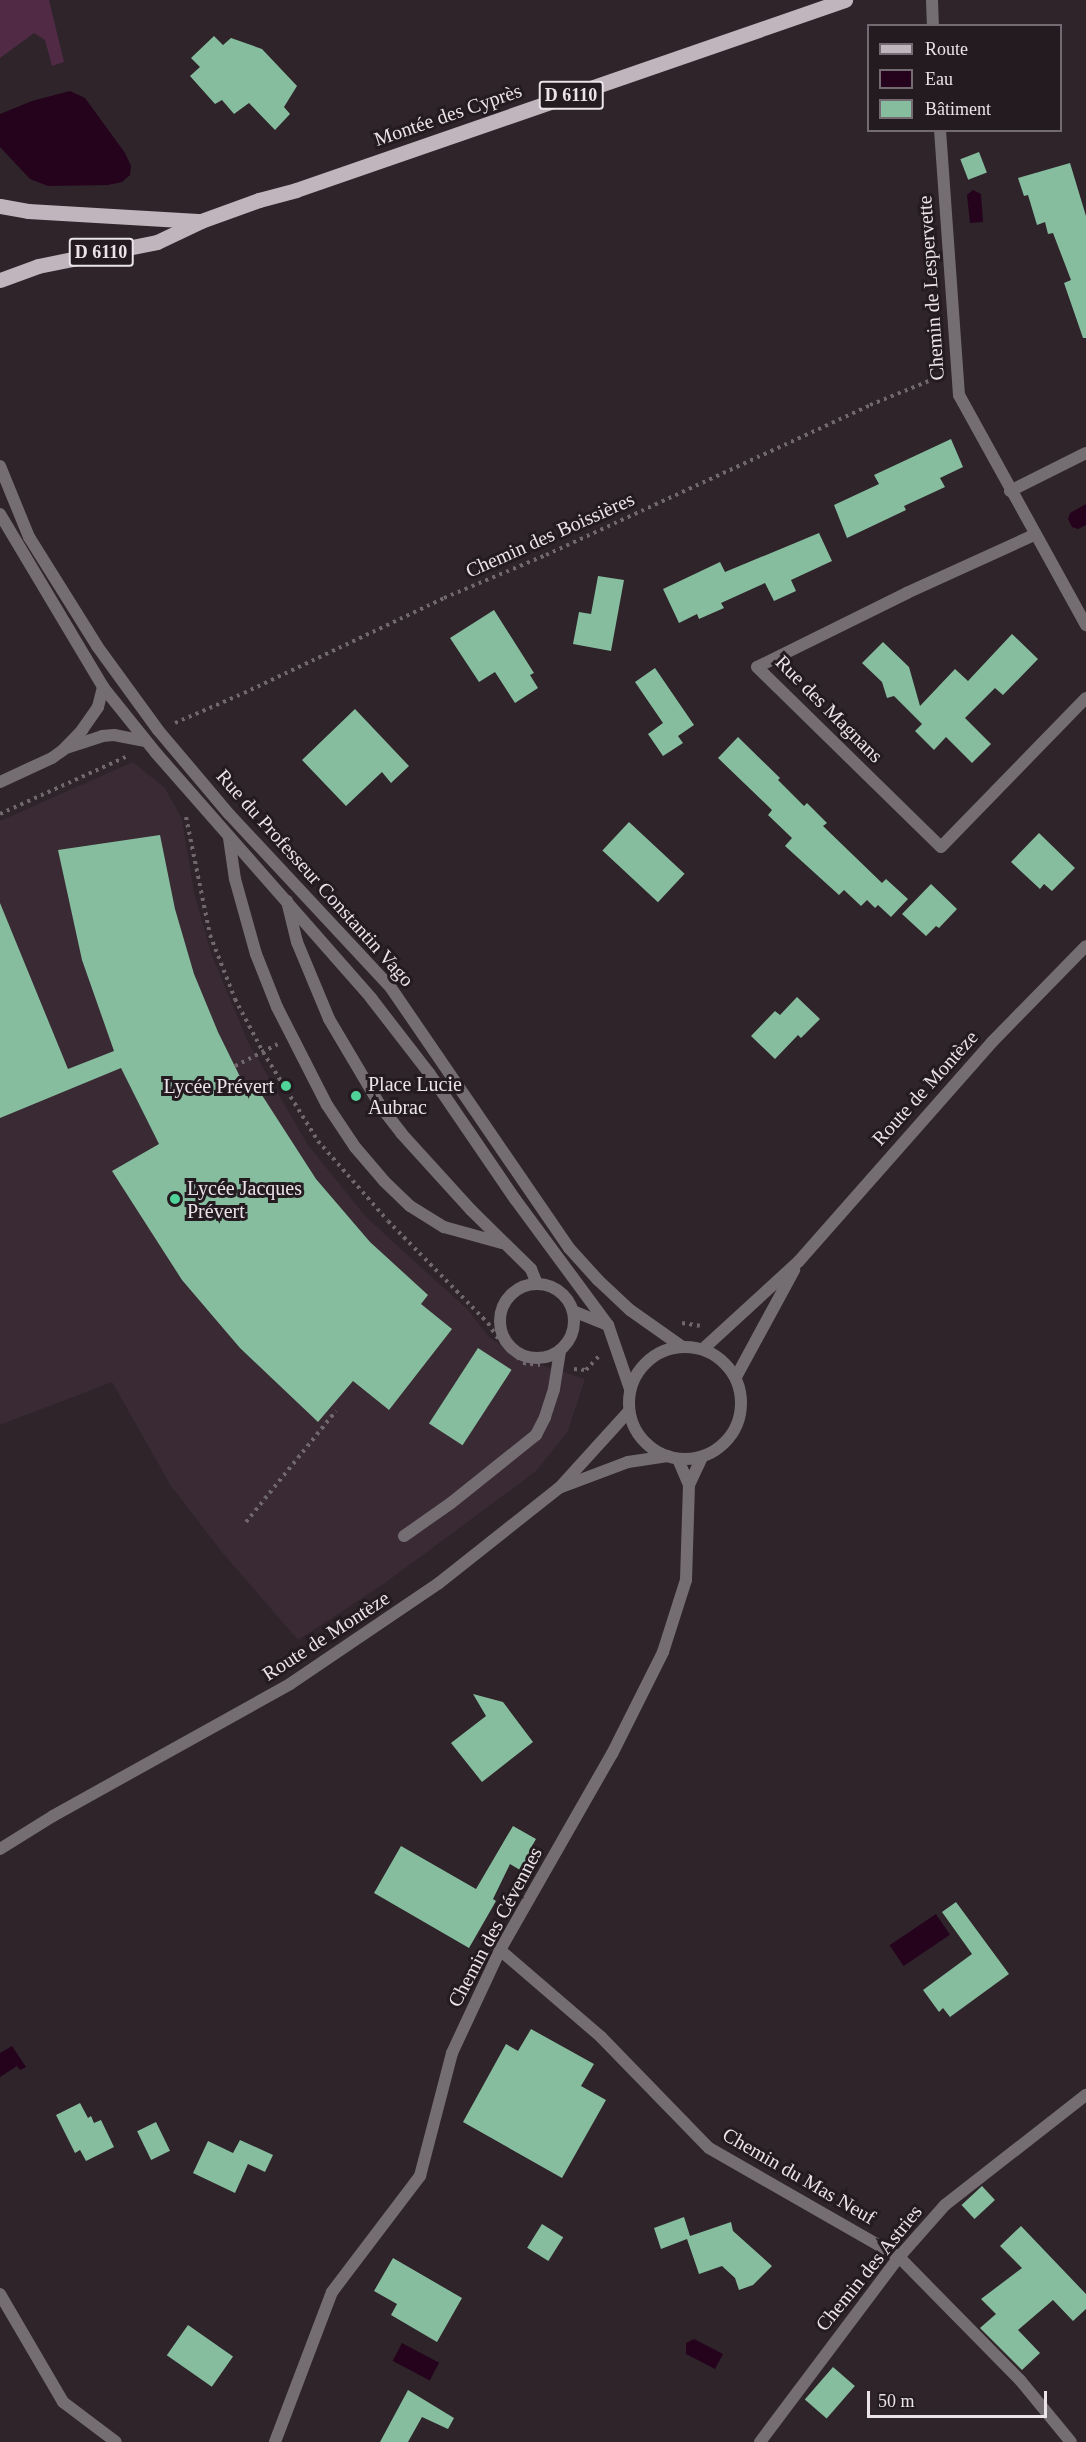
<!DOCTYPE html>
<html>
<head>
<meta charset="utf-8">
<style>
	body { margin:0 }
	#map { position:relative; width:1086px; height:2442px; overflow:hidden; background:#2e242a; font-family:Georgia,serif }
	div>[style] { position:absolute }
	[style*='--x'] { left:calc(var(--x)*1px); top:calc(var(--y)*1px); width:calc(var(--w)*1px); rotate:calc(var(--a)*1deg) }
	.built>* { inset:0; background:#3a2a34 }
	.green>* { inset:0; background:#512a46 }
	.water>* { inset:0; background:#25031c; transform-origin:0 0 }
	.building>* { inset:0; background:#87bd9f; transform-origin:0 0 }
	.path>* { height:4px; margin-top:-2px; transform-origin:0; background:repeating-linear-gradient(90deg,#71686e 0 3px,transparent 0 7.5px) }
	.service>* { height:12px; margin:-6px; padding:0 6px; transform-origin:6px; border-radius:6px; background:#746e72 }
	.service>.ring { margin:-6px; padding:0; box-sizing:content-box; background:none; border:12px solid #746e72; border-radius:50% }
	.minor>* { height:12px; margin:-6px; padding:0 6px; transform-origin:6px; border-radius:6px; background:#746e72 }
	.tertiary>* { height:12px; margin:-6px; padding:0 6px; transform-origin:6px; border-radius:6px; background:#746e72 }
	.tertiary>.ring { margin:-6px; padding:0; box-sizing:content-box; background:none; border:12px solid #746e72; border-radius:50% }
	.primary>* { height:15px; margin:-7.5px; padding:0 7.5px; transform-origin:7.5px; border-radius:7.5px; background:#c0b5bc }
	.dots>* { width:16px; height:16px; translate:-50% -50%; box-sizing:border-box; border:3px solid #241b21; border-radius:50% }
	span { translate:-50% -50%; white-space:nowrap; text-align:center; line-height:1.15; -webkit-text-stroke:6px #241b21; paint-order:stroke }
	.shield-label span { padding:2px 4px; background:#241b21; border:2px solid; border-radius:4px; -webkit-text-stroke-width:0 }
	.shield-label { font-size:18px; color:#eae3e8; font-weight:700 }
	.street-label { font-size:20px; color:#eae3e8 }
	.poi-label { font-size:20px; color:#eae3e8 }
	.left { translate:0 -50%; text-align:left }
	.right { translate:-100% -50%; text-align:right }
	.legend { position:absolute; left:867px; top:24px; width:195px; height:108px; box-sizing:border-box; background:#241b21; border:2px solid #736b71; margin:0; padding:8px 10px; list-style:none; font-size:18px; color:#eae3e8 }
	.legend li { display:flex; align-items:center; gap:12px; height:30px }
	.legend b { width:30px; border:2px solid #736b71 }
	.scale { position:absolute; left:867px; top:2391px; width:180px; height:27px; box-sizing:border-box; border:3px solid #eae3e8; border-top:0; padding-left:8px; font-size:18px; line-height:21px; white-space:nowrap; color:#eae3e8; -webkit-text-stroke:4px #241b21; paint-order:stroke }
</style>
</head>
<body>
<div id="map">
	<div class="built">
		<i style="clip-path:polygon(133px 762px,165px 788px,182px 819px,194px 892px,211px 953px,248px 1042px,308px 1145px,366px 1217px,468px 1310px,489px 1337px,523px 1359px,585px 1379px,567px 1433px,535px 1472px,385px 1583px,298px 1640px,221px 1551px,171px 1486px,112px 1382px,0 1425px,0 821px)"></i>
	</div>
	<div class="green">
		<i style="clip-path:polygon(0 0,49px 0,64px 62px,52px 66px,45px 40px,34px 33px,0 58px)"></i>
	</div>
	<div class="water">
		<i style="clip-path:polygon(70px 91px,85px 98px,125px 153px,131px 166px,130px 175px,122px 182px,108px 185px,48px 186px,30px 179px,0 147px,0 114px,32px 101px)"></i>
		<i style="clip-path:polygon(973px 190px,981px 194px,983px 222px,970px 223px,967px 195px)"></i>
		<i style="clip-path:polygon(1086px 504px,1086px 525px,1078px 529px,1072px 527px,1068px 519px,1070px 513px)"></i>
		<i style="left:936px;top:1914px;width:25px;height:56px;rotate:56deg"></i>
		<i style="clip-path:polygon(12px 2046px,26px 2067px,20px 2070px,17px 2066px,0 2077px,0 2053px)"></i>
		<i style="clip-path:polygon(694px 2339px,723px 2354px,715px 2369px,686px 2354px,686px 2343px)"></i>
		<i style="left:402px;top:2343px;width:42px;height:20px;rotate:28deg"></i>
	</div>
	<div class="building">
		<i style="clip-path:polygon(214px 36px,223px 45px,231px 38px,262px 49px,297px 86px,284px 107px,290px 114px,275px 130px,249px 103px,234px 114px,222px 100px,215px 104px,190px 76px,200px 67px,191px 58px)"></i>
		<i style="left:979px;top:152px;width:22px;height:20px;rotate:69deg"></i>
		<i style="clip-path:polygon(1070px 163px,1086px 216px,1086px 338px,1083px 338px,1064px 283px,1071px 280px,1053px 233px,1048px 234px,1045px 222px,1037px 225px,1028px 195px,1024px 196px,1018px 178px)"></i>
		<i style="clip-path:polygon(951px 439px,963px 467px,940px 478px,945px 487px,904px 506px,906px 510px,847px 538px,834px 505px,879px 484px,874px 475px)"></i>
		<i style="clip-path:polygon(819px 533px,832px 561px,791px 580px,796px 591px,774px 601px,765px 583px,721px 603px,724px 608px,699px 619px,697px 614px,679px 623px,663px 589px,720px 562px,725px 572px)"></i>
		<i style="clip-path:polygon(598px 576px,624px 580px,611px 651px,573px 644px,579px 612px,591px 614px)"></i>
		<i style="clip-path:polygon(494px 610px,534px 673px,530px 675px,538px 688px,515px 703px,495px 672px,479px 682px,450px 638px)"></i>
		<i style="clip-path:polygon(1012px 634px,1038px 659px,1003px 695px,995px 688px,965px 718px,991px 744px,972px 763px,946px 737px,934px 750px,915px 731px,922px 724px,894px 696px,887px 698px,882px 682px,862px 663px,883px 642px,909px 667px,920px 706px,955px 669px,968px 681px)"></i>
		<i style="clip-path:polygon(655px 668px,694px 725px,678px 736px,683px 743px,663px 756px,648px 734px,663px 723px,635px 682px)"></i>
		<i style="clip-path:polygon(355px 709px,409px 766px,391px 783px,382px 772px,346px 806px,302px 760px)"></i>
		<i style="clip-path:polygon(738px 737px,780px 778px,778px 780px,804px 806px,807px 803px,827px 823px,823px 826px,882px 883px,886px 879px,908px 899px,891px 917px,878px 905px,875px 908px,867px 900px,861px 906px,844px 890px,839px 895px,785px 846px,792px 838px,768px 815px,772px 810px,718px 758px)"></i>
		<i style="left:629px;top:822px;width:76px;height:39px;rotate:43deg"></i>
		<i style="clip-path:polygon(1039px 833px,1075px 868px,1052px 891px,1044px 884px,1040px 889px,1011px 862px)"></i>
		<i style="clip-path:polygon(160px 835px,175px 909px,194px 974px,218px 1032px,249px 1095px,258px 1089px,316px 1179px,370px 1242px,428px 1295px,421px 1304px,452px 1329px,389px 1410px,353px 1381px,318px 1422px,240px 1348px,182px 1280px,112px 1171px,159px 1144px,121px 1068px,0 1118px,0 903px,68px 1069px,114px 1051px,82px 960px,58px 850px)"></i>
		<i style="clip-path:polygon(931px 884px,957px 909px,939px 928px,936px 926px,926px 936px,902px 914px)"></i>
		<i style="clip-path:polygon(797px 997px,820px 1019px,801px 1038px,798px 1035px,775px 1059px,751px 1036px,775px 1011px,780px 1015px)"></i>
		<i style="left:478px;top:1348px;width:40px;height:90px;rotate:33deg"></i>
		<i style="clip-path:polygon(473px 1694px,503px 1702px,533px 1742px,482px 1782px,451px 1743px,486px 1716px)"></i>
		<i style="clip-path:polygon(513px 1826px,536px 1839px,532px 1846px,538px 1850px,525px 1873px,510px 1864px,493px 1899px,496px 1901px,469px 1948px,374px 1893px,401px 1846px,476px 1889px)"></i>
		<i style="clip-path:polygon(956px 1902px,1009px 1974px,950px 2017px,943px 2008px,939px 2012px,923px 1990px,972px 1954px,942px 1912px)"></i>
		<i style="clip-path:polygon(531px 2029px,594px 2064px,581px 2086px,606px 2100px,562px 2178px,463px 2122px,506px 2044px,518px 2051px)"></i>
		<i style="clip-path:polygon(80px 2103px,88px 2118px,91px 2116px,94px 2123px,101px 2120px,114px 2147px,86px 2161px,80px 2150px,75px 2153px,56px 2115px)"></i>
		<i style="left:156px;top:2122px;width:32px;height:21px;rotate:64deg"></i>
		<i style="clip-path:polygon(240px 2140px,273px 2155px,265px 2172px,248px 2164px,235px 2193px,193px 2173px,208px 2141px,233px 2153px)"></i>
		<i style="left:982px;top:2186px;width:19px;height:28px;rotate:47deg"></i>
		<i style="clip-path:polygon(684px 2217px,690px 2236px,731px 2222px,733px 2231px,772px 2266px,753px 2285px,739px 2290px,735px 2278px,722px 2266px,699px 2274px,687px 2239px,661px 2249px,654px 2228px)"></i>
		<i style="left:542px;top:2224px;width:25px;height:28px;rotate:32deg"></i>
		<i style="clip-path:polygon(1021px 2226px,1086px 2294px,1086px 2309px,1073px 2321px,1053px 2300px,1018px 2330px,1040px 2353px,1022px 2370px,980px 2328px,996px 2314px,981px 2299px,1022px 2268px,1000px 2246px)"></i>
		<i style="clip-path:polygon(393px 2258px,462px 2298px,437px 2342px,391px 2315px,397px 2304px,374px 2291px)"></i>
		<i style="left:188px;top:2325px;width:55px;height:37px;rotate:35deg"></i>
		<i style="left:833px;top:2367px;width:29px;height:43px;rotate:41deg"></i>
		<i style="clip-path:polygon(408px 2390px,454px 2418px,448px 2429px,422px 2417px,408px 2442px,380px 2442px)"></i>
	</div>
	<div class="path">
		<i style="--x:175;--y:723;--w:75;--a:-23.5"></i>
		<i style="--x:244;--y:693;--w:221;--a:-25.4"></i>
		<i style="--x:444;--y:598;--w:111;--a:-22.9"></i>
		<i style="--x:546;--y:555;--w:357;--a:-24.8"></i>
		<i style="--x:870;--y:405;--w:77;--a:-22.2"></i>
		<i style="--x:0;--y:814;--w:141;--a:-24.4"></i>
		<i style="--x:186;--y:817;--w:120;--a:78.5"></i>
		<i style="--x:210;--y:935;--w:69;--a:68.7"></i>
		<i style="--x:235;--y:999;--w:60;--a:62.2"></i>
		<i style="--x:263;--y:1052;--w:105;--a:58.3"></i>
		<i style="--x:318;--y:1141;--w:106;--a:48.8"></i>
		<i style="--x:388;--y:1221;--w:143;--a:45.6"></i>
		<i style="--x:488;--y:1323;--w:15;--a:58"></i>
		<i style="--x:496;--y:1336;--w:38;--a:45"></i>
		<i style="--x:523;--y:1363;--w:17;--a:7"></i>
		<i style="--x:235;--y:1066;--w:48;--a:-27.1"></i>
		<i style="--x:682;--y:1323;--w:18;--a:9"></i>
		<i style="--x:574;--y:1369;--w:12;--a:5"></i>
		<i style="--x:586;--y:1370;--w:22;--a:-47"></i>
		<i style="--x:246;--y:1522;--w:143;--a:-51"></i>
	</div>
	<div class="service">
		<i style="--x:1010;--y:491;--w:85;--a:-26.6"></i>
		<i style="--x:66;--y:748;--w:38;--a:-18"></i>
		<i style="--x:102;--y:736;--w:12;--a:-5"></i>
		<i style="--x:114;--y:735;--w:32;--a:11"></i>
		<i style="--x:0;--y:782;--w:57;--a:-24.8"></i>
		<i style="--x:52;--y:758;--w:14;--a:-36"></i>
		<i style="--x:63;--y:750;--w:28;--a:-46"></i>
		<i style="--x:82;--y:730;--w:28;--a:-55"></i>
		<i style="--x:98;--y:707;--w:21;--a:-76"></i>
		<i style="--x:229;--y:838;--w:41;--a:81.7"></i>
		<i style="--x:235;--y:879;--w:78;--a:74.4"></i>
		<i style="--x:256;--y:954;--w:57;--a:68.4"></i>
		<i style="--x:277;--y:1007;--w:110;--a:63"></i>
		<i style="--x:327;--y:1105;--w:50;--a:56.3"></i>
		<i style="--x:355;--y:1147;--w:45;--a:49.5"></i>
		<i style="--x:384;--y:1181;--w:36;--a:44"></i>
		<i style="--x:410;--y:1206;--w:40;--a:32"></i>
		<i style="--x:444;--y:1227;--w:60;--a:15.4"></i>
		<i style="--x:287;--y:901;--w:42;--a:76.3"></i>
		<i style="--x:297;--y:942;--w:83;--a:67.4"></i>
		<i style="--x:329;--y:1019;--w:102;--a:59.4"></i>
		<i style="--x:381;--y:1107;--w:33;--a:52"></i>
		<i style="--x:401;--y:1133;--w:104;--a:47.7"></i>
		<i style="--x:471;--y:1210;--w:84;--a:44.5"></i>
		<i style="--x:531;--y:1269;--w:16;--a:68"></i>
		<i class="ring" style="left:500px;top:1284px;width:62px;height:62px"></i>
		<i style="--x:573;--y:1311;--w:38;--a:22"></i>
		<i style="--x:404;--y:1536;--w:57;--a:-35.1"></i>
		<i style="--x:451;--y:1503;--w:109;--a:-38.7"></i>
		<i style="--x:536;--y:1435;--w:20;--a:-63"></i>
		<i style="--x:545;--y:1417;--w:29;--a:-72"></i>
		<i style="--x:554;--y:1389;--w:39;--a:-81"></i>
	</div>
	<div class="minor">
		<i style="--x:932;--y:0;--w:26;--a:88"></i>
		<i style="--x:940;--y:130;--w:266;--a:85.9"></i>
		<i style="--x:959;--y:395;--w:263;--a:61.1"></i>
		<i style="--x:1034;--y:535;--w:140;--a:155.5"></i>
		<i style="--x:907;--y:593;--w:167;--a:153.7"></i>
		<i style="--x:757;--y:667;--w:257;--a:44.4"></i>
		<i style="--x:941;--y:847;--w:208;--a:-45.8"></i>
		<i style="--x:689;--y:1485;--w:31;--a:-65"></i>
		<i style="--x:500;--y:1950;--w:133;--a:40.7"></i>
		<i style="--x:601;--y:2037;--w:155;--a:45.8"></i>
		<i style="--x:709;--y:2148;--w:219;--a:29.8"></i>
		<i style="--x:899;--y:2257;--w:173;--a:45.5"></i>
		<i style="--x:1020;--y:2380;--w:80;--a:50.6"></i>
		<i style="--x:0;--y:2294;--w:125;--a:59.7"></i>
		<i style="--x:63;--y:2402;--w:66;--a:37"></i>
		<i style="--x:275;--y:2442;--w:160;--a:-69.2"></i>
		<i style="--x:332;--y:2292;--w:146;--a:-52.8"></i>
		<i style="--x:420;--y:2176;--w:127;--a:-75.4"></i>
		<i style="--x:452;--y:2053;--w:114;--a:-65"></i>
		<i style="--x:500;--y:1950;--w:226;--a:-60.3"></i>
		<i style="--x:612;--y:1754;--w:114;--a:-63.4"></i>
		<i style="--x:663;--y:1652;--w:76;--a:-72.3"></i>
		<i style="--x:686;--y:1580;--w:95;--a:-88.2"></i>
		<i style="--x:689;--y:1485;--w:28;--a:-113"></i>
		<i style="--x:760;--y:2442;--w:231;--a:-53.1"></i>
		<i style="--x:899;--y:2257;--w:69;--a:-48.5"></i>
		<i style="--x:945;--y:2205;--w:179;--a:-38"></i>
	</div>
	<div class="tertiary">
		<i style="--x:0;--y:466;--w:77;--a:67.8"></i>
		<i style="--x:29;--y:537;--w:128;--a:58"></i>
		<i style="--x:97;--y:646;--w:104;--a:54"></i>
		<i style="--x:158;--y:730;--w:110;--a:49.8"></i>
		<i style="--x:229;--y:814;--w:238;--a:47"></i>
		<i style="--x:391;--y:988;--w:315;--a:55.6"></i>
		<i style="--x:569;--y:1248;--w:43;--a:47.8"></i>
		<i style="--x:598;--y:1280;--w:44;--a:43.2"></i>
		<i style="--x:630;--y:1310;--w:62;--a:35.2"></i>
		<i style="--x:0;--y:514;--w:201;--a:59.2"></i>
		<i style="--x:103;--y:687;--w:85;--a:51.2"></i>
		<i style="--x:156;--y:753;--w:326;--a:48.7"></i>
		<i style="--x:371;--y:998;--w:95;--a:52.3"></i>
		<i style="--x:429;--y:1073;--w:153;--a:55.7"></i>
		<i style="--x:515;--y:1199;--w:157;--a:53.6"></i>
		<i style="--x:608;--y:1325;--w:68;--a:71"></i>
		<i class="ring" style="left:629px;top:1347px;width:100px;height:100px"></i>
		<i style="--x:703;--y:1349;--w:130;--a:-42.5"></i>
		<i style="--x:799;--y:1261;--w:292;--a:-48.6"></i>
		<i style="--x:992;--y:1042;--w:134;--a:-45.6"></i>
		<i style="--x:736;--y:1377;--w:122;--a:-61.5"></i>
		<i style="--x:561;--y:1486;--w:101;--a:-47.8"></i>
		<i style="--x:0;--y:1849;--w:62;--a:-31.9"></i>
		<i style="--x:53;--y:1816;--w:271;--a:-29.1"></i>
		<i style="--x:290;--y:1684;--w:180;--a:-34.1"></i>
		<i style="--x:439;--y:1583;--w:153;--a:-38.4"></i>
		<i style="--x:559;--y:1488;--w:74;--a:-20.6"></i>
		<i style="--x:628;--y:1462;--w:40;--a:-8.5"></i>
	</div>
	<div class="primary">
		<i style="--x:0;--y:206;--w:28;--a:10"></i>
		<i style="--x:28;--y:211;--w:170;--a:3.4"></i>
		<i style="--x:0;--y:280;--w:40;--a:-20.2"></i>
		<i style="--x:38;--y:266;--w:121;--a:-11.4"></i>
		<i style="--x:157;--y:242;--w:49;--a:-25.5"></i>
		<i style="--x:201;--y:221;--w:62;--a:-19.9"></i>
		<i style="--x:259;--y:200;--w:38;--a:-15"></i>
		<i style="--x:296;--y:190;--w:581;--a:-19.09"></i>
	</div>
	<div class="dots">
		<i style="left:286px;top:1086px;background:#50d398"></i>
		<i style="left:356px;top:1096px;background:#50d398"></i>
		<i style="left:175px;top:1199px;background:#50d398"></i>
	</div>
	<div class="shield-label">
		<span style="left:571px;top:95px">D 6110</span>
		<span style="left:101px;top:252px">D 6110</span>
	</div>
	<div class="street-label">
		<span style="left:448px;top:115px;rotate:-19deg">Montée des Cyprès</span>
		<span style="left:931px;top:288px;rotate:-94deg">Chemin de Lespervette</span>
		<span style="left:550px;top:535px;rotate:-24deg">Chemin des Boissières</span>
		<span style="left:829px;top:709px;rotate:45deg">Rue des Magnans</span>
		<span style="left:315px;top:878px;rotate:48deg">Rue du Professeur Constantin Vago</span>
		<span style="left:925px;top:1088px;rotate:-48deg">Route de Montèze</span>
		<span style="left:326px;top:1636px;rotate:-33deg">Route de Montèze</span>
		<span style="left:495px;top:1927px;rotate:-62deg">Chemin des Cévennes</span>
		<span style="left:799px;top:2176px;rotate:30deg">Chemin du Mas Neuf</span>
		<span style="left:869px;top:2268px;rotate:-51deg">Chemin des Astries</span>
	</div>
	<div class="poi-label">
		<span class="left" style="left:368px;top:1096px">Place Lucie<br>Aubrac</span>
		<span class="right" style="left:274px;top:1086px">Lycée Prévert</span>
		<span class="left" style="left:187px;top:1200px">Lycée Jacques<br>Prévert</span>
	</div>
	<ul class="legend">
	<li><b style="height:8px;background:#c0b5bc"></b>Route</li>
	<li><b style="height:16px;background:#25031c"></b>Eau</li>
	<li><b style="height:16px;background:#87bd9f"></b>Bâtiment</li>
	</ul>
	<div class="scale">50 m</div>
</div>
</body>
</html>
